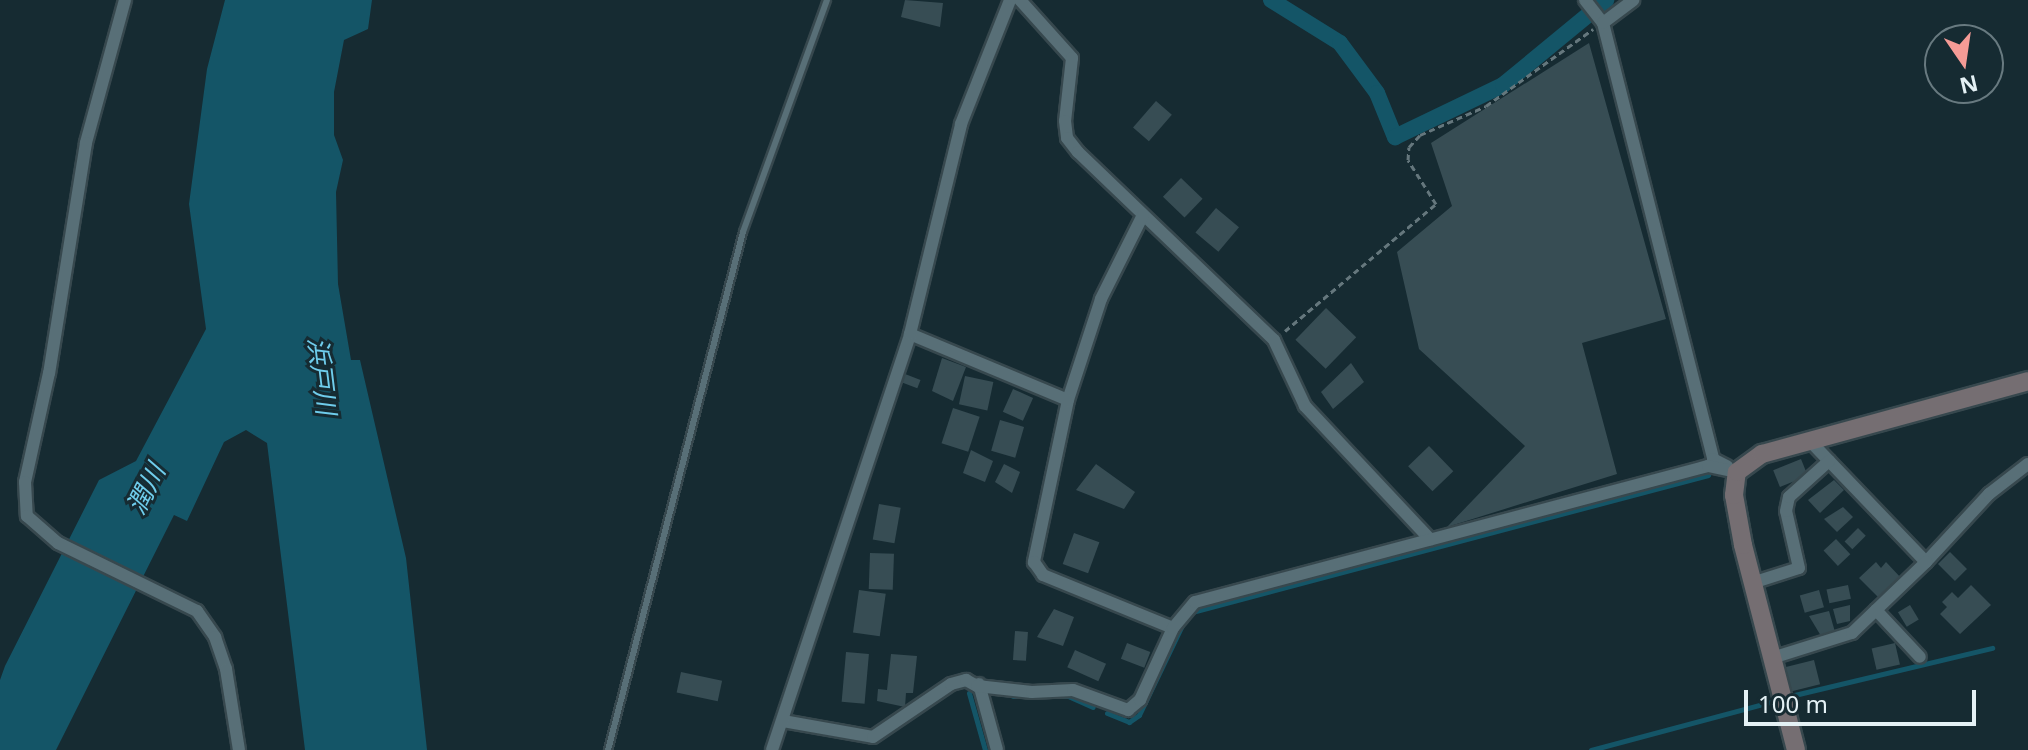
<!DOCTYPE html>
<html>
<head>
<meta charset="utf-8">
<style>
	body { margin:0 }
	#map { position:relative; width:2028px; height:750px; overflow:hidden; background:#162b32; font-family:"Noto Sans","Noto Sans JP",sans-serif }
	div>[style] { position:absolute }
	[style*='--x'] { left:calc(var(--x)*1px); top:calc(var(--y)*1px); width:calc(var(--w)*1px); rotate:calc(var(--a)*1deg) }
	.water>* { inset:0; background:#145567 }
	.stream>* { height:5px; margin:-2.5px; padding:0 2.5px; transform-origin:2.5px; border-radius:2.5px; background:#145567 }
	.canal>* { height:16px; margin:-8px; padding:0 8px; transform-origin:8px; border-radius:8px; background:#145567 }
	.building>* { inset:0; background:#374d54; transform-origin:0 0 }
	.path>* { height:3px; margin-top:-1.5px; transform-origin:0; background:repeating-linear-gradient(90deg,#65777d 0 6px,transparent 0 10px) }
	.roads { filter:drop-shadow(2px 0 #37484e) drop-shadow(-2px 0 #37484e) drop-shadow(0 2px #37484e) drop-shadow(0 -2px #37484e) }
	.lane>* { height:6px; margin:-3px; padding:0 3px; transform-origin:3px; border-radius:3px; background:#586f77 }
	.street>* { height:12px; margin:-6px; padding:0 6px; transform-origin:6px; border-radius:6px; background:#586f77 }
	.secondary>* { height:18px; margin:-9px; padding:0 9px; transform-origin:9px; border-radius:9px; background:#756e72 }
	span { translate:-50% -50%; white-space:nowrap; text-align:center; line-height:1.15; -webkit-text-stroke:6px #162b32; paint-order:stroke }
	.water-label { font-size:26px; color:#6fcdec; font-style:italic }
	.north { position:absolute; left:1924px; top:24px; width:80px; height:80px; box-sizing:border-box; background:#162b32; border:2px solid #687a80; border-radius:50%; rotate:167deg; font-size:22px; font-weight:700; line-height:32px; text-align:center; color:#e4f1f5 }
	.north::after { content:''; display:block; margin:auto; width:28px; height:36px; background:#f59b96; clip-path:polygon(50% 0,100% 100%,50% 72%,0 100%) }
	.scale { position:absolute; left:1744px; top:690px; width:232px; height:36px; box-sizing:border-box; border:4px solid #e4f1f5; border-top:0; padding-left:10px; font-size:24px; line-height:28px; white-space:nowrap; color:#e4f1f5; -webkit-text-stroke:6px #162b32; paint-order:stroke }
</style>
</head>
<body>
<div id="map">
	<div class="water">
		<i style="clip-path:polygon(225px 0,372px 0,368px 29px,344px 40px,334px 92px,334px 135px,343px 160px,336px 192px,338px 284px,351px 360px,360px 360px,406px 558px,427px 750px,305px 750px,267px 443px,246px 430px,224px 442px,187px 521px,174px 515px,56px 750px,0 750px,0 680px,5px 666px,99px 480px,136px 461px,206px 329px,189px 204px,207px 69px)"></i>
	</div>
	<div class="stream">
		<i style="--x:1192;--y:612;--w:534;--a:-14.87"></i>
		<i style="--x:969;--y:693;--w:59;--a:74.3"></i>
		<i style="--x:1013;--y:696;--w:55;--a:0"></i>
		<i style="--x:1068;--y:696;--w:27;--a:24"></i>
		<i style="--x:1786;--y:697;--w:212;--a:-13.4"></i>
		<i style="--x:1107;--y:713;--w:24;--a:22"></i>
		<i style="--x:1129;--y:722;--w:12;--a:-35"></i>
		<i style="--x:1139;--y:715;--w:106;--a:-64.4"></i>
		<i style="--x:1591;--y:750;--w:193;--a:-15"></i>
	</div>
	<div class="canal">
		<i style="--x:1271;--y:0;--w:81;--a:31.9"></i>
		<i style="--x:1340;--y:43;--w:62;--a:53.5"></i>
		<i style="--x:1377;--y:93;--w:48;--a:67.8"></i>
		<i style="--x:1395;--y:137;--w:120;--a:-25.7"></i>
		<i style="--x:1503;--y:85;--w:134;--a:-39.5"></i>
	</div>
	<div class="building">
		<i style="clip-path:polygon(905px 0,943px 3px,940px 27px,901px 17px)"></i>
		<i style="clip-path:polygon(1589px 43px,1666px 319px,1582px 343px,1617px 474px,1447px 527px,1525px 446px,1419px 349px,1397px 252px,1452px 206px,1431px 143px)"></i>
		<i style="left:1156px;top:101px;width:21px;height:35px;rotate:41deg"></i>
		<i style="left:1181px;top:178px;width:30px;height:26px;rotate:44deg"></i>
		<i style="left:1216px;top:208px;width:30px;height:32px;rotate:40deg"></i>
		<i style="left:1326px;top:308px;width:42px;height:44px;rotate:44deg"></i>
		<i style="clip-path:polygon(942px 358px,966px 367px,953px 401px,932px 391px)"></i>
		<i style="clip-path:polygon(1351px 363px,1364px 382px,1333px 409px,1321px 392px)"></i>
		<i style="left:900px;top:372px;width:22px;height:9px;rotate:21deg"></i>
		<i style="left:965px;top:376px;width:29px;height:29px;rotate:12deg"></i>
		<i style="left:1013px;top:389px;width:22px;height:25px;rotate:24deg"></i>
		<i style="left:953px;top:408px;width:28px;height:37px;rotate:18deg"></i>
		<i style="left:1000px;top:420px;width:25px;height:32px;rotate:16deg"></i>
		<i style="left:1429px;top:446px;width:35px;height:29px;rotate:46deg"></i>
		<i style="clip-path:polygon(971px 450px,993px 461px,985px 482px,963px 473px)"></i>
		<i style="left:1801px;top:459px;width:18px;height:30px;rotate:68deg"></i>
		<i style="clip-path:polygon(1004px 464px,1020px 472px,1012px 493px,995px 482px)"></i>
		<i style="clip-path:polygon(1096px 464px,1135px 492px,1124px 509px,1076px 490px)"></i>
		<i style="clip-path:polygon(1834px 480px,1844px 490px,1820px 513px,1808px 500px)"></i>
		<i style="left:879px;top:504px;width:22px;height:36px;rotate:10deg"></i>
		<i style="clip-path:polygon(1843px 507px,1853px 517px,1837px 532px,1824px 519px)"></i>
		<i style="left:1858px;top:528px;width:11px;height:19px;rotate:45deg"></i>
		<i style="left:1074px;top:533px;width:27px;height:33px;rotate:20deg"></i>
		<i style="left:1836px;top:539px;width:21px;height:17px;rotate:47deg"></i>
		<i style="left:1950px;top:552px;width:24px;height:17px;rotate:45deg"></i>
		<i style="left:870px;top:553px;width:24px;height:36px;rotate:2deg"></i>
		<i style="clip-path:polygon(1876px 562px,1881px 568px,1886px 562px,1902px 579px,1878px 597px,1859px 578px)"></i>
		<i style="left:1848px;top:585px;width:14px;height:22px;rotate:78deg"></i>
		<i style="clip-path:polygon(1971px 585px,1991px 605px,1960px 634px,1940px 614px,1947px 607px,1942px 602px,1952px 592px,1958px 598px)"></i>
		<i style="left:859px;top:590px;width:27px;height:43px;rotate:8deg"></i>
		<i style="left:1819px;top:590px;width:18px;height:20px;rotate:74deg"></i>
		<i style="clip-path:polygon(1850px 605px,1850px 621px,1837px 624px,1833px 609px)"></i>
		<i style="left:1910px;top:605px;width:17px;height:14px;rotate:59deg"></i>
		<i style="clip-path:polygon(1054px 609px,1074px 617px,1063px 646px,1037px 637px)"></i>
		<i style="clip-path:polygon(1829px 611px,1835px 632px,1821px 636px,1809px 616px)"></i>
		<i style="left:1015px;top:631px;width:13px;height:29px;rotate:4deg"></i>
		<i style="left:1127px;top:643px;width:25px;height:17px;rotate:21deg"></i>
		<i style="left:1895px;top:643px;width:22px;height:24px;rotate:77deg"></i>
		<i style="left:1075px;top:650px;width:34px;height:19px;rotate:24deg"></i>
		<i style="left:846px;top:652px;width:23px;height:50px;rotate:5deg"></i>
		<i style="clip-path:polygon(891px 654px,917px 656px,913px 693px,906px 693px,905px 707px,877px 701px,878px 689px,887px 690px)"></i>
		<i style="left:1814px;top:660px;width:25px;height:30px;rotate:76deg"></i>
		<i style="left:681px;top:672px;width:42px;height:21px;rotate:12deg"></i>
	</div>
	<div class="path">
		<i style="--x:1285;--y:331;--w:197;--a:-40.1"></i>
		<i style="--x:1436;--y:204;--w:52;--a:-122.5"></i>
		<i style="--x:1408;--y:160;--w:13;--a:-86"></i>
		<i style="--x:1409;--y:147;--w:16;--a:-47"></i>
		<i style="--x:1420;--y:135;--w:72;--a:-23.7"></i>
		<i style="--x:1486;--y:106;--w:132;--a:-35.7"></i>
	</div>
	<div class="roads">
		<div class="lane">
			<i style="--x:608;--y:750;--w:535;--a:-75.39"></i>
			<i style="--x:743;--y:232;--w:247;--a:-70.1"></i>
		</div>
		<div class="street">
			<i style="--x:125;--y:0;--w:148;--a:105.3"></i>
			<i style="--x:86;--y:143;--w:233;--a:99.1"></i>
			<i style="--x:49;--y:373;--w:112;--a:102.4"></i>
			<i style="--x:25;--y:482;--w:34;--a:87"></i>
			<i style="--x:27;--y:516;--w:41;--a:41.1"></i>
			<i style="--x:58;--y:543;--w:155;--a:26.1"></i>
			<i style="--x:197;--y:611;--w:32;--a:55"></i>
			<i style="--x:215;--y:637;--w:34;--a:71"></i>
			<i style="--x:226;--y:669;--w:82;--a:80.9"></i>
			<i style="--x:1020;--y:0;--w:78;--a:48.1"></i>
			<i style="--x:1072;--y:58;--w:63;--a:96.3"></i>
			<i style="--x:1065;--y:121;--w:17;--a:83"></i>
			<i style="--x:1067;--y:138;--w:18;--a:52"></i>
			<i style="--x:1078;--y:152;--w:272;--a:43.8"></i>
			<i style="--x:1274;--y:340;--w:73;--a:64.8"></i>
			<i style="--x:1305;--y:406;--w:183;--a:46.8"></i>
			<i style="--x:1585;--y:0;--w:29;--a:52"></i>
			<i style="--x:1603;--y:23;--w:450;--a:75.8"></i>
			<i style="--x:1713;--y:459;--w:16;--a:27"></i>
			<i style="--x:1603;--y:23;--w:38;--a:-37"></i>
			<i style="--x:1143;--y:215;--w:94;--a:116.6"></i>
			<i style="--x:1101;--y:299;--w:106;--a:108.1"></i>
			<i style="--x:1068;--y:400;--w:166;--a:101.9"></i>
			<i style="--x:1034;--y:562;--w:16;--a:55"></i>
			<i style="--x:1043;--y:575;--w:140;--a:22.2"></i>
			<i style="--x:910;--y:334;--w:171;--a:22.7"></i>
			<i style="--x:1809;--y:440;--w:169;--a:46.2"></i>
			<i style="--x:1926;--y:562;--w:93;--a:-47.2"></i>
			<i style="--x:1989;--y:494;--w:49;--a:-37.6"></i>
			<i style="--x:1752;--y:583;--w:49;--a:-17.7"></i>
			<i style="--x:1799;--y:568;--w:58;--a:-102.8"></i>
			<i style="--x:1786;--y:511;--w:14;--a:-78"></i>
			<i style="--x:1789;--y:497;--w:54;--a:-42"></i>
			<i style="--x:1876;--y:610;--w:64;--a:46.9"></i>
			<i style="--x:1772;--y:658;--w:84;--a:-17.4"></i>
			<i style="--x:1852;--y:633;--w:103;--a:-43.8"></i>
			<i style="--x:979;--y:684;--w:68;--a:74.7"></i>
			<i style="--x:783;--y:721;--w:91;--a:10.1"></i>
			<i style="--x:873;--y:737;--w:94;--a:-34.2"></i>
			<i style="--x:951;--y:684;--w:16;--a:-15"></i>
			<i style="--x:966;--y:680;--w:13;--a:29"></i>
			<i style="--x:977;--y:686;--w:55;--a:6.2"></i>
			<i style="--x:1032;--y:692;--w:41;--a:-2.8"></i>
			<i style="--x:1073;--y:690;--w:59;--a:20"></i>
			<i style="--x:1128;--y:710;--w:16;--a:-40"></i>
			<i style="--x:1140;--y:700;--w:79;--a:-65.4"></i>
			<i style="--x:1173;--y:628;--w:34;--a:-50"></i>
			<i style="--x:1195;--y:602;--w:531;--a:-14.85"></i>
			<i style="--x:1708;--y:466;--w:30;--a:12"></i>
			<i style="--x:772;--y:750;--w:438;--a:-71.6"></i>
			<i style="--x:910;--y:334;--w:216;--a:-76.3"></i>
			<i style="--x:961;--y:124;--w:133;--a:-68.4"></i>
		</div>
		<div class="secondary">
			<i style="--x:1796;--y:750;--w:212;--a:-104.5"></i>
			<i style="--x:1743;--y:545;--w:51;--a:-100.2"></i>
			<i style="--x:1734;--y:495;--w:23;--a:-83"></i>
			<i style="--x:1737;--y:472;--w:31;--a:-36"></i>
			<i style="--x:1762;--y:454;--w:276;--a:-15.3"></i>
		</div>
	</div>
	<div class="water-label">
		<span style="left:322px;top:376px;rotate:83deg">浜戸川</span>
		<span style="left:146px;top:489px;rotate:-63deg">潤川</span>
	</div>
	<div class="north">N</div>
	<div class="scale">100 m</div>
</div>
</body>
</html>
